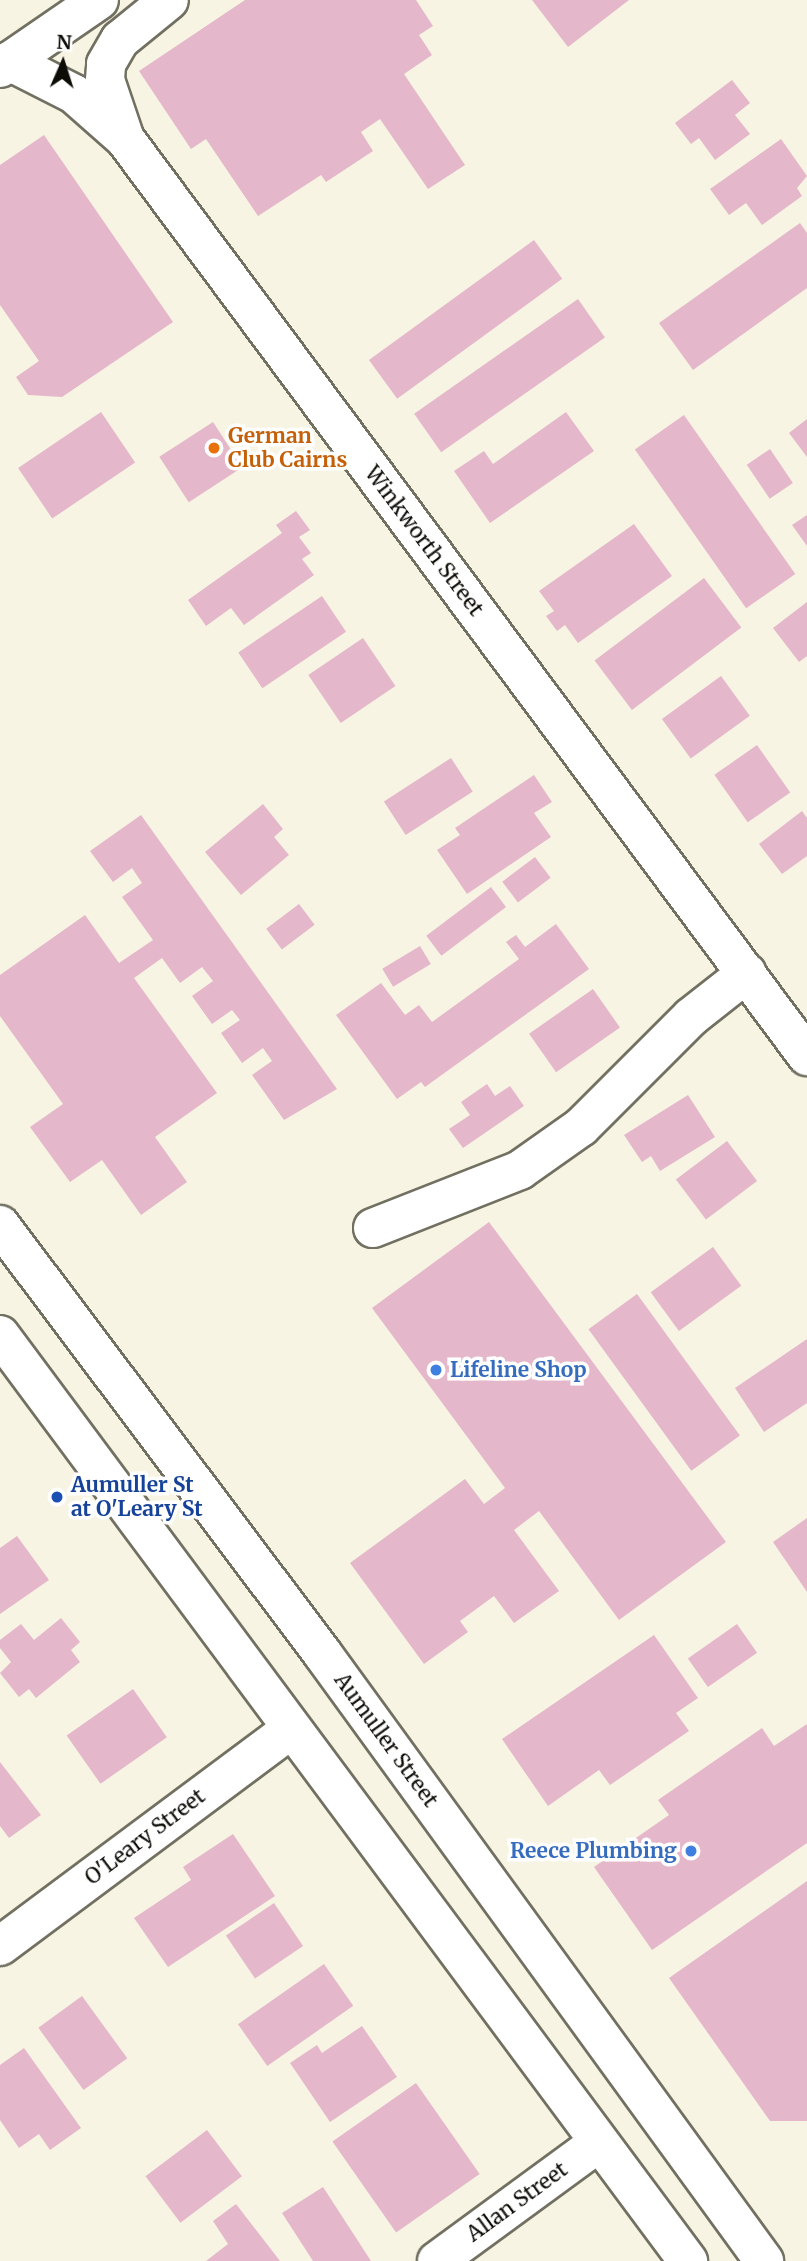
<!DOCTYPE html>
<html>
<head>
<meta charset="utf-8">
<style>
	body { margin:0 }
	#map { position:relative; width:807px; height:2261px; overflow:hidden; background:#f7f4e4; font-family:Merriweather,serif }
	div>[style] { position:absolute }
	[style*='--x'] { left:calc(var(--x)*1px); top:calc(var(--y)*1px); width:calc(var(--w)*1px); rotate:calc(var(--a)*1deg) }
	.building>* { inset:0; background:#e5b7ca; transform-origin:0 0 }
	.roads { filter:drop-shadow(2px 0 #727061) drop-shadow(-2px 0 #727061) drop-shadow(0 2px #727061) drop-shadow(0 -2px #727061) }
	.minor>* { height:38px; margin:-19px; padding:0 19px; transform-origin:19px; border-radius:19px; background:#fff }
	.major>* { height:38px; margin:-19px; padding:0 19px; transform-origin:19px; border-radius:19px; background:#fff }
	.dots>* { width:19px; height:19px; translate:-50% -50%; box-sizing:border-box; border:4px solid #fff; border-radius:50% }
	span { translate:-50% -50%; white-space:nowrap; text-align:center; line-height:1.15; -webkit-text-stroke:7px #fff; paint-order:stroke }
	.food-label { font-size:21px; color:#c56008; font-weight:700 }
	.left { translate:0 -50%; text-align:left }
	.street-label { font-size:21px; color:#0d0c07 }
	.shop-label { font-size:21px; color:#366cbe; font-weight:700 }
	.right { translate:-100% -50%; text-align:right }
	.transit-label { font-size:21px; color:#164399; font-weight:700 }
	.north { position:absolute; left:28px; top:28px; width:70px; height:70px; -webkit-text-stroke:5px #fff; paint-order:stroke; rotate:3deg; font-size:19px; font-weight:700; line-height:28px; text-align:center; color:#0d0c07 }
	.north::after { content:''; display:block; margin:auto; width:24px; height:32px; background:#0d0c07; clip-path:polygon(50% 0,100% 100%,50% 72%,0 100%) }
</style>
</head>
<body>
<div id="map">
	<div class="building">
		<i style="clip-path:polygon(245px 0,416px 0,433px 26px,419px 35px,432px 55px,404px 74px,465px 165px,428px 189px,380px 119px,361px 132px,373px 151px,326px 182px,321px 175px,258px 216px,206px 139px,191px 149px,139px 71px)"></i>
		<i style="clip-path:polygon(532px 0,629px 0,568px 47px)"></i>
		<i style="clip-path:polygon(732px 80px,750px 103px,735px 115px,750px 134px,715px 160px,699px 138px,691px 144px,675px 123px)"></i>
		<i style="clip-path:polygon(44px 135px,173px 322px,62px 397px,28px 395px,16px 377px,39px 361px,0 305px,0 165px)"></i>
		<i style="clip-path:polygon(781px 139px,807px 176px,797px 188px,802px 196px,762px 225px,746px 203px,729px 215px,710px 189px)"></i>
		<i style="clip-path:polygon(800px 223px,807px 233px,807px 288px,693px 370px,659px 323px)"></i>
		<i style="left:534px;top:240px;width:48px;height:204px;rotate:54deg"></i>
		<i style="left:578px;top:299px;width:47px;height:200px;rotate:55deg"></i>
		<i style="left:101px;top:412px;width:61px;height:100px;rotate:56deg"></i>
		<i style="clip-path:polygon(566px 412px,594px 451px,490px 523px,454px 471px,484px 451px,493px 464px)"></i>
		<i style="left:684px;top:415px;width:194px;height:60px;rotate:55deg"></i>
		<i style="clip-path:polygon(807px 419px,807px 457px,789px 433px)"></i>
		<i style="left:213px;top:422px;width:54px;height:64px;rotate:57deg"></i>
		<i style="left:770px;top:449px;width:41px;height:28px;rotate:56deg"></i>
		<i style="clip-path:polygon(296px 511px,310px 530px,299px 537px,311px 553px,302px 559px,314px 575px,244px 625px,231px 608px,206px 626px,188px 600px,282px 533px,276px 525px)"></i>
		<i style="clip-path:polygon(807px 515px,807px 546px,792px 525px)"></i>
		<i style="clip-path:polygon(634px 524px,672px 576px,578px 643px,565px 625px,557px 631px,546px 616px,554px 611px,539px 591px)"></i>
		<i style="left:704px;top:578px;width:62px;height:137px;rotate:53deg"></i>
		<i style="left:322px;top:596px;width:43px;height:101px;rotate:56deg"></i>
		<i style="clip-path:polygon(807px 602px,807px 656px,799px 662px,773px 628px)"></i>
		<i style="left:363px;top:638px;width:58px;height:66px;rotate:56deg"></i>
		<i style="left:721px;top:676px;width:49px;height:73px;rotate:54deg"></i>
		<i style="left:757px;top:745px;width:58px;height:52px;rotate:55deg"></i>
		<i style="left:451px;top:758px;width:40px;height:80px;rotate:57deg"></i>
		<i style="clip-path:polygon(534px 775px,552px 802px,534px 813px,551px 837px,467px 894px,437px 850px,460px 835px,455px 828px)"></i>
		<i style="clip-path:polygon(263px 804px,283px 829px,274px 837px,289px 855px,241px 895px,205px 852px)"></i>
		<i style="clip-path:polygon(802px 811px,807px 818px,807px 856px,782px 874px,759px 844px)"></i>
		<i style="clip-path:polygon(141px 815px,337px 1089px,284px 1120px,252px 1075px,272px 1061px,263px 1048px,242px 1063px,221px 1033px,240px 1020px,232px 1010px,212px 1024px,192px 996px,213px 981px,202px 967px,180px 983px,162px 958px,134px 978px,217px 1093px,155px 1137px,187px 1182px,141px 1215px,102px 1160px,70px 1182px,30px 1127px,63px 1104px,0 1016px,0 975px,85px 915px,119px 963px,153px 940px,122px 897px,142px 883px,132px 868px,113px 882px,90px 851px)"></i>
		<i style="left:535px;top:857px;width:26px;height:41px;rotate:53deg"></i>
		<i style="left:491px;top:887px;width:25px;height:81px;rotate:53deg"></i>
		<i style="left:299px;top:904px;width:26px;height:41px;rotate:53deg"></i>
		<i style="clip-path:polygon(556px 924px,589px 969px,425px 1087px,421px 1082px,397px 1099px,336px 1015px,381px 983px,405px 1015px,419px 1005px,432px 1022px,519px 959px,506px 942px,516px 935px,525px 947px)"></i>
		<i style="left:420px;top:946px;width:21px;height:44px;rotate:59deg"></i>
		<i style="left:593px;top:989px;width:47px;height:78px;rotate:55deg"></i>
		<i style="clip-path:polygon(487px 1084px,495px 1096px,510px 1086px,524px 1106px,463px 1148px,449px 1129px,470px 1115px,461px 1102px)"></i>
		<i style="clip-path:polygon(688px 1095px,715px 1137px,660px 1171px,651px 1156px,642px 1162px,624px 1135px)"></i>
		<i style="left:727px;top:1141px;width:50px;height:64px;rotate:53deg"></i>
		<i style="clip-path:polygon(489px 1222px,726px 1542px,619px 1620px,539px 1511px,514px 1530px,559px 1591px,514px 1623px,494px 1596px,460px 1621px,468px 1632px,424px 1664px,350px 1563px,465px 1479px,484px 1504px,505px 1488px,372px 1308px)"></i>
		<i style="left:713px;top:1247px;width:48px;height:77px;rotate:54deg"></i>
		<i style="left:637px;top:1294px;width:175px;height:60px;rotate:54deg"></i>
		<i style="clip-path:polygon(807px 1339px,807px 1403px,764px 1432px,735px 1388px)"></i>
		<i style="clip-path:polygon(807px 1518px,807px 1592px,773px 1542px)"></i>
		<i style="clip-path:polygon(17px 1536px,49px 1580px,0 1614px,0 1548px)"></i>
		<i style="clip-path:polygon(61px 1618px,80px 1642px,71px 1650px,80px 1662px,36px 1698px,29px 1689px,19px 1697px,0 1673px,11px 1662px,0 1648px,0 1640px,21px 1624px,34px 1640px)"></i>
		<i style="left:737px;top:1624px;width:35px;height:60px;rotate:55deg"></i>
		<i style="clip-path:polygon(654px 1635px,698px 1698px,676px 1713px,689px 1731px,610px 1785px,599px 1770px,548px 1806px,502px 1739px)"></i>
		<i style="left:133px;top:1689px;width:59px;height:81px;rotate:55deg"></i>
		<i style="clip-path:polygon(807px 1724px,807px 1843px,652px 1950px,594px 1867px,669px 1815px,658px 1800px,762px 1728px,774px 1746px)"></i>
		<i style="clip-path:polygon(0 1762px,41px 1815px,9px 1838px,0 1826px)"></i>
		<i style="clip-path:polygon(233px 1834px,275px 1896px,168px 1967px,134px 1918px,191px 1880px,183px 1867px)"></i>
		<i style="clip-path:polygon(807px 1881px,807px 2121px,770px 2121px,669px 1978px)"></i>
		<i style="left:274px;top:1903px;width:52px;height:58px;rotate:56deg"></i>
		<i style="left:324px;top:1964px;width:51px;height:105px;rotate:55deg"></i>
		<i style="left:82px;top:1996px;width:77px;height:54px;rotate:54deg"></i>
		<i style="clip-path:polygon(362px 2026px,397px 2077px,330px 2122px,290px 2063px,317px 2045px,322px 2053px)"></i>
		<i style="clip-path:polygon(24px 2048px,81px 2128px,50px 2150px,39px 2134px,19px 2148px,0 2120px,0 2065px)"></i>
		<i style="left:416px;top:2083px;width:111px;height:102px;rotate:55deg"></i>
		<i style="left:207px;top:2130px;width:58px;height:77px;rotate:53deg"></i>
		<i style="clip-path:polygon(323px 2187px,371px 2261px,313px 2261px,282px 2213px)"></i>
		<i style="clip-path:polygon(236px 2204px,280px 2261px,206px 2261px,228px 2244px,213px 2221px)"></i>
	</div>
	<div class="roads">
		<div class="minor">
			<i style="--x:9;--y:61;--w:73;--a:26.9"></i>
			<i style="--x:74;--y:94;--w:68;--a:41.4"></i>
			<i style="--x:125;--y:139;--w:1143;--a:53.36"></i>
			<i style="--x:125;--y:139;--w:62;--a:-108.7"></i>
			<i style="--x:105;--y:80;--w:16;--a:-86"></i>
			<i style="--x:106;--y:64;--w:28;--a:-60"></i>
			<i style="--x:120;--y:40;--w:63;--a:-39.2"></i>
			<i style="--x:373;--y:1228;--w:158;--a:-21.5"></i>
			<i style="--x:520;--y:1170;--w:75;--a:-35.2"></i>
			<i style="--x:581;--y:1127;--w:156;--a:-45"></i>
			<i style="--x:691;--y:1017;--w:71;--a:-38.2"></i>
			<i style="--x:0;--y:1946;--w:363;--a:-36.7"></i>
			<i style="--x:437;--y:2261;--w:200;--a:-36.2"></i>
		</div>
		<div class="major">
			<i style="--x:0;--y:68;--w:120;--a:-34.5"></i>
			<i style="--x:0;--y:1225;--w:536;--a:53.04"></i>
			<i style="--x:322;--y:1653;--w:752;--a:53.98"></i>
			<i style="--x:0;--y:1335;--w:1154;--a:53.39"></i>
		</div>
	</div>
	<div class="dots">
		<i style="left:214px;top:448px;background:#e8710a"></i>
		<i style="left:436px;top:1370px;background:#3f7fe0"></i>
		<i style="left:57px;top:1497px;background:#1a4fb4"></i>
		<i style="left:691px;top:1851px;background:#3f7fe0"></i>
	</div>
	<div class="food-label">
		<span class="left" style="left:228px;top:448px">German<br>Club Cairns</span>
	</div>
	<div class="street-label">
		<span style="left:424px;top:541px;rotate:53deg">Winkworth Street</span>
		<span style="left:386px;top:1740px;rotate:54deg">Aumuller Street</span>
		<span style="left:145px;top:1837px;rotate:-37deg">O'Leary Street</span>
		<span style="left:517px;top:2202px;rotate:-36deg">Allan Street</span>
	</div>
	<div class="shop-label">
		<span class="left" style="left:450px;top:1370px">Lifeline Shop</span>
		<span class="right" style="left:677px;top:1851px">Reece Plumbing</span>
	</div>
	<div class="transit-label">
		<span class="left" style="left:71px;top:1497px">Aumuller St<br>at O'Leary St</span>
	</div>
	<div class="north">N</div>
</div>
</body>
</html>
